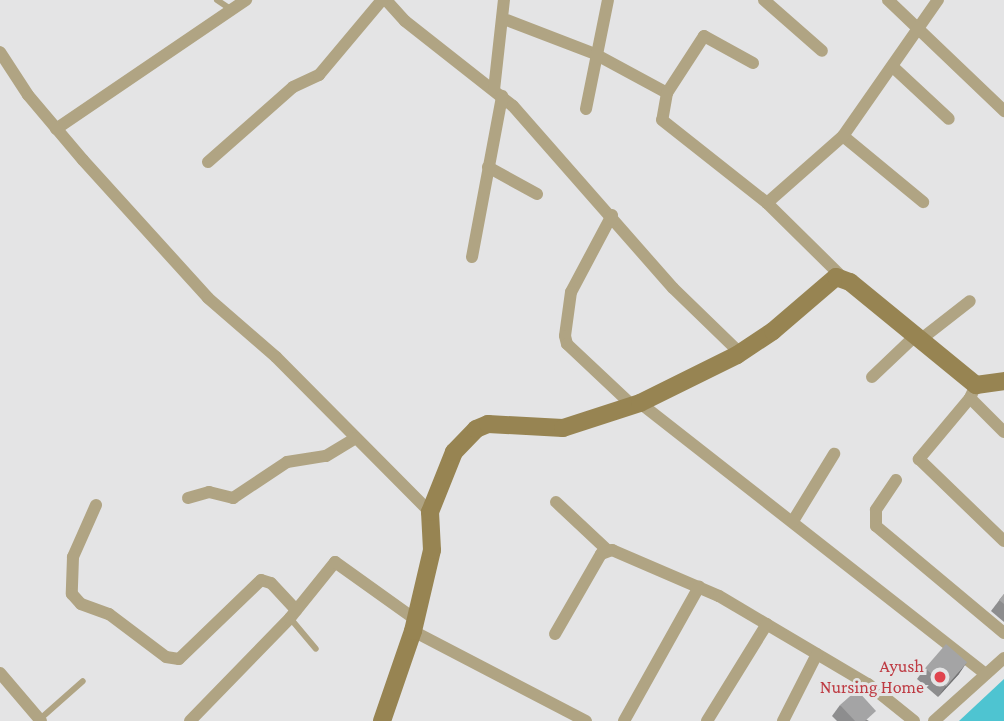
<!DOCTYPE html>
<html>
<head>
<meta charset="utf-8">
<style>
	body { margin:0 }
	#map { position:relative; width:1004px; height:721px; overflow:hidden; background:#e4e4e5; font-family:"Crimson Pro",serif }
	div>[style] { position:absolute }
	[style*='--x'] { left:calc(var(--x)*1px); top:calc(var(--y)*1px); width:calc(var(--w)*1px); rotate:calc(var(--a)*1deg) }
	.water>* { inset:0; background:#4ec4d1 }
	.lane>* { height:6px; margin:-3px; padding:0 3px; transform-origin:3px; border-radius:3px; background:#b0a483 }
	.street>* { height:12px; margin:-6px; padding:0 6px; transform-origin:6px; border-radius:6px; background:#b0a483 }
	.secondary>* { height:18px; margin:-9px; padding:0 9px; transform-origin:9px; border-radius:9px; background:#978452 }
	.wall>* { inset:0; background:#8d8d8e }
	.shaded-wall>* { inset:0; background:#737374 }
	.building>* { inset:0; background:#a4a4a5; transform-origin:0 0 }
	.dots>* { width:19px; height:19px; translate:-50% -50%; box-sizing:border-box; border:4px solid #e4e4e5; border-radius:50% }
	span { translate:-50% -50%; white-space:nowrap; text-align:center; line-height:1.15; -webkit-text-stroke:6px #e4e4e5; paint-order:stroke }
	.health-label { font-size:18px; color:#be3a42 }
	.right { translate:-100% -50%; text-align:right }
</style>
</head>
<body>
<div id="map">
	<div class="water">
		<i style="clip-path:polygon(1004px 679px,1004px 721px,959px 721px)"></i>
	</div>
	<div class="lane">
		<i style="--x:217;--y:0;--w:18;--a:34"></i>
		<i style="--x:290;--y:618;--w:40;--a:50"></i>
		<i style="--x:40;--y:719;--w:57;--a:-41.5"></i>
	</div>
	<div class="street">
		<i style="--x:386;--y:0;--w:28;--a:48"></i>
		<i style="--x:405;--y:21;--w:137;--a:38.2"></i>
		<i style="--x:513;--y:106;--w:242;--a:48.7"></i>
		<i style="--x:673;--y:288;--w:93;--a:44.1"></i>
		<i style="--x:764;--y:0;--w:77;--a:41.3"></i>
		<i style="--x:888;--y:0;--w:161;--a:43.7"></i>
		<i style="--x:504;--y:19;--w:97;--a:21"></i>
		<i style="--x:595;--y:54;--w:82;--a:28.4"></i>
		<i style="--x:0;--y:52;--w:51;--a:56.9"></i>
		<i style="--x:28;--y:95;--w:85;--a:49.8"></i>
		<i style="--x:83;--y:160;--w:186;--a:47.8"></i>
		<i style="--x:208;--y:298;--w:90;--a:40.9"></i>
		<i style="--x:276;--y:357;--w:218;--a:45.2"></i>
		<i style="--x:753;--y:63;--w:56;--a:-151.1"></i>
		<i style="--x:704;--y:36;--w:68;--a:123"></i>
		<i style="--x:667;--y:93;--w:27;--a:100"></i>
		<i style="--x:662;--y:120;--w:134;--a:38.3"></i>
		<i style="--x:767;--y:203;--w:105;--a:44.6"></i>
		<i style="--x:893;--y:67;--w:76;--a:42.9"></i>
		<i style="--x:494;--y:90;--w:91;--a:-83.7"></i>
		<i style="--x:586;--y:109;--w:111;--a:-78.6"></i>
		<i style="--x:56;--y:129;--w:230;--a:-34.2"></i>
		<i style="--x:843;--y:136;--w:104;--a:39.5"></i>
		<i style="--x:208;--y:162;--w:113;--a:-41.4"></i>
		<i style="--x:293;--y:87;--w:29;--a:-25"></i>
		<i style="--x:319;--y:75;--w:98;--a:-50"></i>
		<i style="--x:488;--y:167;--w:56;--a:28.9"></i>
		<i style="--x:767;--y:203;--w:101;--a:-41.4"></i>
		<i style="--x:843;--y:136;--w:166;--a:-55.1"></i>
		<i style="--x:612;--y:215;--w:87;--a:118"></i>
		<i style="--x:571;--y:292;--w:44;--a:97.8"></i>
		<i style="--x:565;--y:336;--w:8;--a:76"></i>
		<i style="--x:567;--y:344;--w:91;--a:43.2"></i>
		<i style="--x:472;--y:257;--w:164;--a:-79.4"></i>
		<i style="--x:920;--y:340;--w:63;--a:-38"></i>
		<i style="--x:872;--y:377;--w:59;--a:-43.6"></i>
		<i style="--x:976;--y:385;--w:14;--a:115"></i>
		<i style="--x:970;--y:398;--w:80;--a:129.9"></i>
		<i style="--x:919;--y:459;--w:118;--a:44"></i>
		<i style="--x:970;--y:398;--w:48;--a:45"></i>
		<i style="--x:640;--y:403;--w:439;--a:38.1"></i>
		<i style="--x:896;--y:480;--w:36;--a:124"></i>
		<i style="--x:876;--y:510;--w:16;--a:90"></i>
		<i style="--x:876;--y:526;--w:167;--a:39.9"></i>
		<i style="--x:188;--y:498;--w:22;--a:-16"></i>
		<i style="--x:209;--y:492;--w:25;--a:14"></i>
		<i style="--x:233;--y:498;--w:65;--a:-33.7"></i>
		<i style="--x:287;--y:462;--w:39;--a:-9"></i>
		<i style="--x:326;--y:456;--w:35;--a:-31"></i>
		<i style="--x:556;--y:502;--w:69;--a:43.2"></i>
		<i style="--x:96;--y:505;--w:57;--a:113.9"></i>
		<i style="--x:73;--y:557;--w:37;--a:92"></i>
		<i style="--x:72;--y:594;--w:13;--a:48"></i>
		<i style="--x:81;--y:604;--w:30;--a:20"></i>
		<i style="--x:109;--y:614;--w:71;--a:37"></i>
		<i style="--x:166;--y:657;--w:13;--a:9"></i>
		<i style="--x:179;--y:659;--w:114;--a:-43.9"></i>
		<i style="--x:261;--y:580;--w:10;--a:17"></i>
		<i style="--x:271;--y:583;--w:37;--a:47"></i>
		<i style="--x:793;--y:521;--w:79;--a:-58.5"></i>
		<i style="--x:413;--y:631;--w:195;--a:27.5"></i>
		<i style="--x:555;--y:634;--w:92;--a:-60.1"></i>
		<i style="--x:601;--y:554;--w:12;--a:-20"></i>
		<i style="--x:612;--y:550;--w:116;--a:23.3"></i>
		<i style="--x:719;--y:596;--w:173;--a:30.6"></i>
		<i style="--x:868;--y:684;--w:59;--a:38.8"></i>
		<i style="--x:0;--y:673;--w:63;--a:49.5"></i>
		<i style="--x:190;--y:721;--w:144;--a:-45.8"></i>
		<i style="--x:290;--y:618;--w:72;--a:-51.2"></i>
		<i style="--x:335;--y:562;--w:100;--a:35.6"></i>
		<i style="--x:624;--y:721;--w:154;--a:-60.8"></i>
		<i style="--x:707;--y:721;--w:114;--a:-58.3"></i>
		<i style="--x:783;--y:721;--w:75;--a:-63.1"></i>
		<i style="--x:934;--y:721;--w:94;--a:-42"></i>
	</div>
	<div class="secondary">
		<i style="--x:382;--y:721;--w:95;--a:-71"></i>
		<i style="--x:413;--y:631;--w:83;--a:-76.8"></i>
		<i style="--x:432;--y:550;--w:38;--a:-93"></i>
		<i style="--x:430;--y:512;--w:65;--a:-68.2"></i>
		<i style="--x:454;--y:452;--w:32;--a:-46"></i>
		<i style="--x:476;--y:429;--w:13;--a:-23"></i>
		<i style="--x:488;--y:424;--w:75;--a:3.1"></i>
		<i style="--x:563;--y:428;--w:81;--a:-18"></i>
		<i style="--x:640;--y:403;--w:108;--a:-26.3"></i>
		<i style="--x:737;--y:355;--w:43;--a:-33.7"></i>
		<i style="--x:773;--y:331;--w:83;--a:-40.6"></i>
		<i style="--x:836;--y:277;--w:15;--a:20"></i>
		<i style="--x:850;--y:282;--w:163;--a:39.3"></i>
		<i style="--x:976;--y:385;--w:28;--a:-8"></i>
	</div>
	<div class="wall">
		<i style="clip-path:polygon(1004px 594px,1004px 622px,991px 611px)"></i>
		<i style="clip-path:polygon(925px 668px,959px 674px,938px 697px,917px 679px)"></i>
		<i style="clip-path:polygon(840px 705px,869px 721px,837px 721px,832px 716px)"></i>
	</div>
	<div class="shaded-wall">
		<i style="clip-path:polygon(967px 662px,959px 674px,938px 697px,946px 686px)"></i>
	</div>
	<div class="building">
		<i style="clip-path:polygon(1004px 594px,1004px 604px,999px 600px)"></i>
		<i style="left:946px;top:644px;width:28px;height:32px;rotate:41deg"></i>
		<i style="clip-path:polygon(857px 690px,876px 711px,865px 721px,855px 721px,840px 705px)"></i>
	</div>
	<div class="dots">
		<i style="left:940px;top:677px;background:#e0444e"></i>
	</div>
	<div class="health-label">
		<span class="right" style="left:924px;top:677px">Ayush<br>Nursing Home</span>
	</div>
</div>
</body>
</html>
